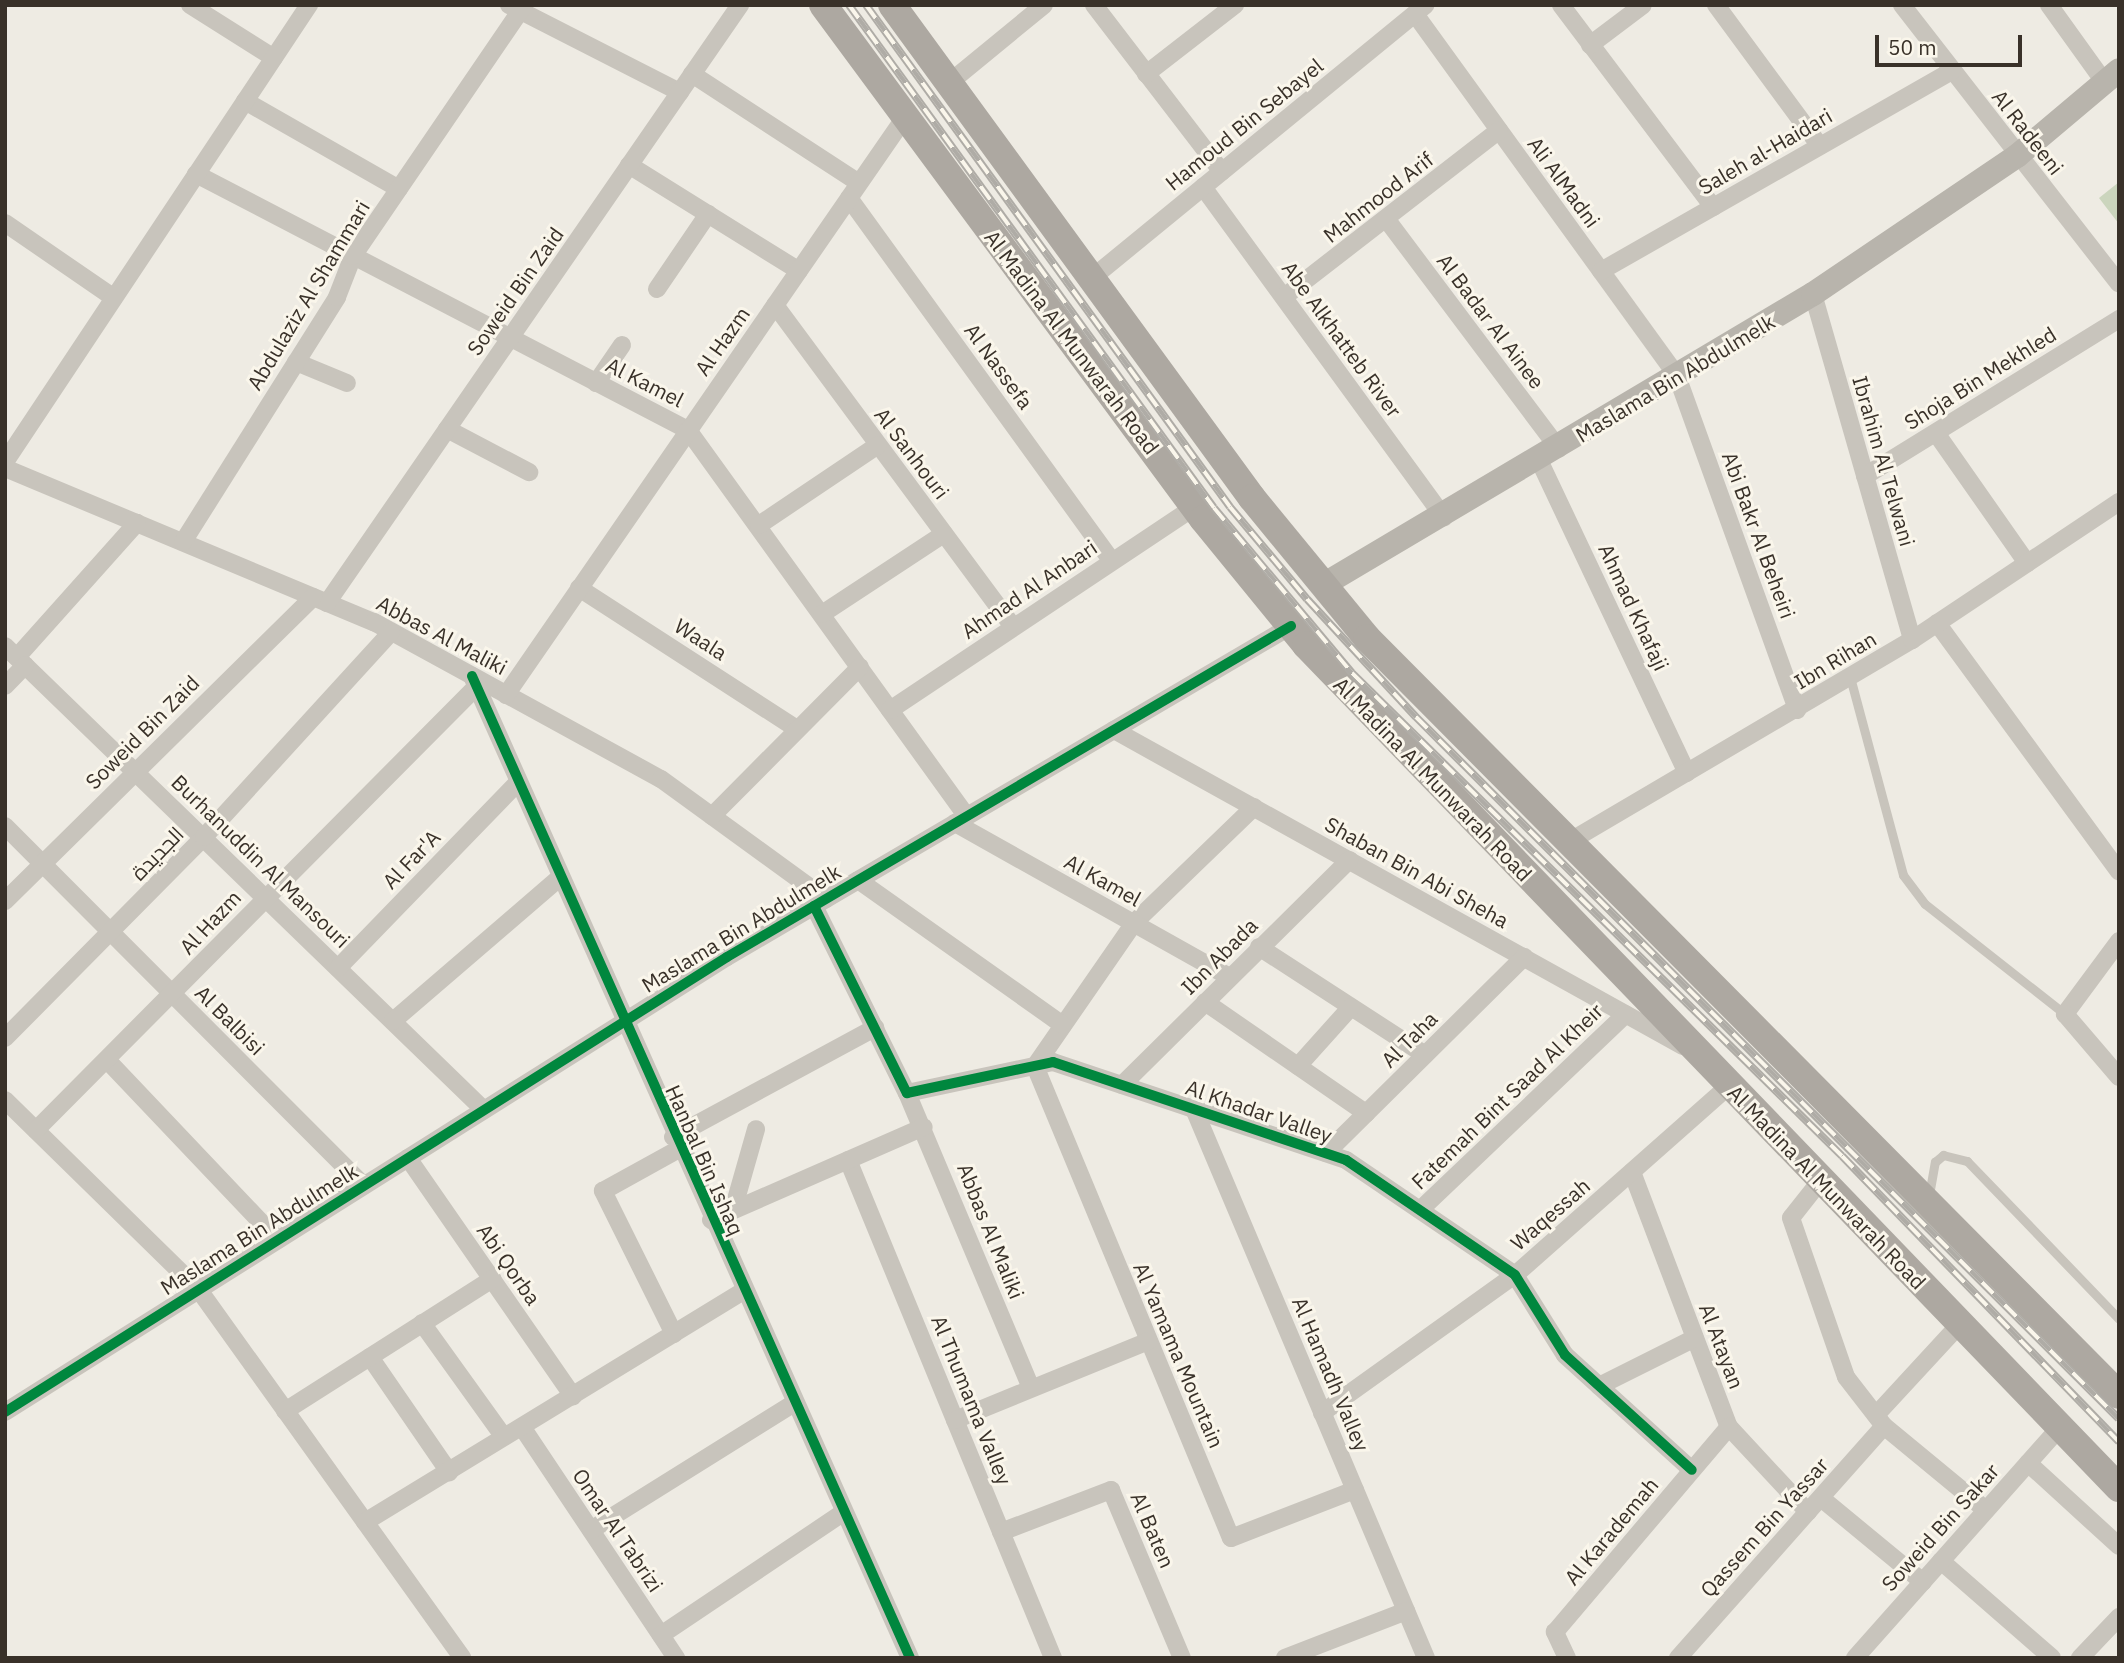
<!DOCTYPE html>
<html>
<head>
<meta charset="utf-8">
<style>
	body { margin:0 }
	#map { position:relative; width:2124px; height:1663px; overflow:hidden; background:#eeebe3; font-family:"IBM Plex Sans",Cairo,sans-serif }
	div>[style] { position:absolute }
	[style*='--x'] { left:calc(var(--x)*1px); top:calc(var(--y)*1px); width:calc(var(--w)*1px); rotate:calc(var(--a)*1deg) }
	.green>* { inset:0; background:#cbd5bd }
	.service>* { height:9px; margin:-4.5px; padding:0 4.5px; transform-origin:4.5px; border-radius:4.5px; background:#c8c4bc }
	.minor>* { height:18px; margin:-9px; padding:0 9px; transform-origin:9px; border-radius:9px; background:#c8c4bc }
	.secondary>* { height:24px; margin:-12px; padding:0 12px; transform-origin:12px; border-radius:12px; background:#b8b4ac }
	.primary>* { height:28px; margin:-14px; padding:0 14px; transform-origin:14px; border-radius:14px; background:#ada8a1 }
	.rail>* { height:8px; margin-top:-4px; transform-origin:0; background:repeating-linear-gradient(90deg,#faf6eb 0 16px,#afaca6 0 32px); box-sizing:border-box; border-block:2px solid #afaca6 }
	.cycleway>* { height:10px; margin:-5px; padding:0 5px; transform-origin:5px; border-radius:5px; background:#00873e }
	span { translate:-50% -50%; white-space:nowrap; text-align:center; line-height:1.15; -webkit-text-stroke:6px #faf6eb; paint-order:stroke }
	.street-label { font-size:21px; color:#393129 }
	.frame { position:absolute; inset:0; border:7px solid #393129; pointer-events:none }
	.scale { position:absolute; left:1875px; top:35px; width:147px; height:32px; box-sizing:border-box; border:4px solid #393129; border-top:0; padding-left:9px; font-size:21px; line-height:24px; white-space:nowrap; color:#393129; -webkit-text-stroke:5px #faf6eb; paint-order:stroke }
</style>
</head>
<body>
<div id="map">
	<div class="green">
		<i style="clip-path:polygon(2119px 182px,2119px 224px,2099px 198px)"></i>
	</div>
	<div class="service">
		<i style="--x:1850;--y:677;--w:205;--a:75"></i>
		<i style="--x:1903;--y:875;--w:36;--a:53"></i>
		<i style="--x:1925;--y:904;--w:178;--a:38.2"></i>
		<i style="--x:1929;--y:1195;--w:34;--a:-80"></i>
		<i style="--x:1935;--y:1162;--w:11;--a:-41"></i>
		<i style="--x:1943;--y:1155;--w:25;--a:14"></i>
		<i style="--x:1967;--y:1161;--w:219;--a:46.1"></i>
	</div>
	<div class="minor">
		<i style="--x:190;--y:5;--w:99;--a:32.2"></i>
		<i style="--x:509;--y:5;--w:192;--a:27"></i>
		<i style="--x:1094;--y:5;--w:210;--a:52.5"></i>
		<i style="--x:1561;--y:5;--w:253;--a:53"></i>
		<i style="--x:1716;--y:5;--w:175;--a:53.6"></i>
		<i style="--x:1902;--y:5;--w:353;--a:52.1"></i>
		<i style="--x:2049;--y:5;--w:96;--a:54.3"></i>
		<i style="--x:1415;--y:14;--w:447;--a:54.1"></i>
		<i style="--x:1677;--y:376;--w:355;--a:70.2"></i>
		<i style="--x:1590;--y:45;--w:66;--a:-37"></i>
		<i style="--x:692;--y:74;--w:199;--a:33.1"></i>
		<i style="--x:1146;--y:74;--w:113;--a:-37.8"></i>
		<i style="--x:949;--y:83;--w:123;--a:-39.4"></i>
		<i style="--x:245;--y:101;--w:177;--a:29.7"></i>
		<i style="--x:629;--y:165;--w:200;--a:31.9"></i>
		<i style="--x:196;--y:174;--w:555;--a:27.49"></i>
		<i style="--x:688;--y:430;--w:476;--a:54.2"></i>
		<i style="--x:1203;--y:187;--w:409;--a:53.9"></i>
		<i style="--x:849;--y:198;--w:448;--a:54.1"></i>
		<i style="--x:1387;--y:220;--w:286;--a:53.1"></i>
		<i style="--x:5;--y:223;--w:132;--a:34.5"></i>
		<i style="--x:1601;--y:271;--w:404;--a:-29.7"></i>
		<i style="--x:1092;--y:278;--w:431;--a:-39.3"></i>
		<i style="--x:657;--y:289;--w:91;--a:-55.8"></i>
		<i style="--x:1813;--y:294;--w:360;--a:74"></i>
		<i style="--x:1284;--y:297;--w:272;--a:-37.8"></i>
		<i style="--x:775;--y:305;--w:400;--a:53.5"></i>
		<i style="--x:296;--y:362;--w:55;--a:22.4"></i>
		<i style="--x:596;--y:383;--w:46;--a:-55.6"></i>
		<i style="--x:447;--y:429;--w:93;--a:27.7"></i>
		<i style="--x:1936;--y:433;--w:159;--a:55"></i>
		<i style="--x:1539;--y:460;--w:346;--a:64.7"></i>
		<i style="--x:5;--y:462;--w:549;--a:-56.37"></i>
		<i style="--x:5;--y:468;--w:400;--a:22.7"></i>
		<i style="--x:374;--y:622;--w:327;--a:28.7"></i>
		<i style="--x:661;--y:779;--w:204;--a:36"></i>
		<i style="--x:1865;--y:476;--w:299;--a:-31.7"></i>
		<i style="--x:759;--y:525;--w:143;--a:-33.9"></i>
		<i style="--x:183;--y:542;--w:289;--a:-57.8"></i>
		<i style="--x:337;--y:297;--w:44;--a:-68.7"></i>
		<i style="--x:353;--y:256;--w:304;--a:-55.7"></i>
		<i style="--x:579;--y:588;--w:260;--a:32.9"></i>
		<i style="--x:327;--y:603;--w:727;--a:-55.37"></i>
		<i style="--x:822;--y:614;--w:146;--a:-33.3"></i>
		<i style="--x:1937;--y:623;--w:308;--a:53.8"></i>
		<i style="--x:5;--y:646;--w:667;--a:44.09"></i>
		<i style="--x:17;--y:657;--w:180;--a:-48.2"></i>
		<i style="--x:472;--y:676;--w:1075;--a:65.96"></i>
		<i style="--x:5;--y:686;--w:29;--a:-46"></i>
		<i style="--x:506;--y:695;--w:702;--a:-55.38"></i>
		<i style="--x:890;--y:710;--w:366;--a:-33.7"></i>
		<i style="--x:1114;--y:730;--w:651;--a:29.05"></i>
		<i style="--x:1254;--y:807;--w:167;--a:136"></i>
		<i style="--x:1134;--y:923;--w:174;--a:124.7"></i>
		<i style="--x:1035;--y:1066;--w:511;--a:67.45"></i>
		<i style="--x:1231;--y:1538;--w:133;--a:-21.2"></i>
		<i style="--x:712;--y:816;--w:210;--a:-45.2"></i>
		<i style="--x:955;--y:823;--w:314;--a:29.3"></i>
		<i style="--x:5;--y:826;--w:508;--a:45.08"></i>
		<i style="--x:1567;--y:843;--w:400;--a:-30.5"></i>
		<i style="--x:1912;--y:640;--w:249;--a:-33.7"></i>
		<i style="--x:858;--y:880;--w:251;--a:35.3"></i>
		<i style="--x:5;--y:901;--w:433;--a:-44.6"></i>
		<i style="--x:814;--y:906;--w:209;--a:63.6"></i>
		<i style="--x:907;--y:1093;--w:149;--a:-12"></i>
		<i style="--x:1053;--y:1062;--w:309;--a:18.5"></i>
		<i style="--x:1346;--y:1160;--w:204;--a:34.2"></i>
		<i style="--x:1515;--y:1275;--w:94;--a:58"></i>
		<i style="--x:1565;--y:1355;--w:171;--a:42.2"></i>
		<i style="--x:2119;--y:941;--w:91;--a:126.5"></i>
		<i style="--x:2065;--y:1014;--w:83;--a:49.4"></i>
		<i style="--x:1259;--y:947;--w:198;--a:33"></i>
		<i style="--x:338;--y:968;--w:259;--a:-45.9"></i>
		<i style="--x:1205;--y:1002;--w:196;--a:34.6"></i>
		<i style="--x:393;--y:1021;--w:219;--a:-40.7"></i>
		<i style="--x:5;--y:1038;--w:283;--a:-45.3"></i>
		<i style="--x:204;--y:837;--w:277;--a:-47.6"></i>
		<i style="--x:107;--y:1060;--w:248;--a:46.5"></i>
		<i style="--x:1298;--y:1066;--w:79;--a:-48.1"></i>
		<i style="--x:1122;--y:1085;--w:320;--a:-44.7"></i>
		<i style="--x:907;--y:1093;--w:320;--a:67.2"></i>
		<i style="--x:5;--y:1100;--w:272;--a:44.4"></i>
		<i style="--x:199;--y:1290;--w:452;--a:54.4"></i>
		<i style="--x:1194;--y:1109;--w:596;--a:67.09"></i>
		<i style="--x:36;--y:1130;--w:626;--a:-45.19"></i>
		<i style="--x:673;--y:1137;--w:230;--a:-28.4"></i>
		<i style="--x:1326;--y:1153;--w:279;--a:-44.7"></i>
		<i style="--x:408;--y:1158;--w:290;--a:55.3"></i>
		<i style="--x:848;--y:1160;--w:539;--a:67.63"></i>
		<i style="--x:1632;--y:1172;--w:273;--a:69.2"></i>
		<i style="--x:1729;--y:1427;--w:116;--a:47.1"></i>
		<i style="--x:1821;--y:1180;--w:48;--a:128.3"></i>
		<i style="--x:1791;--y:1218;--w:168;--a:70.9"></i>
		<i style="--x:1846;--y:1377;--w:62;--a:52.2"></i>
		<i style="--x:1884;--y:1426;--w:132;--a:39.5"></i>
		<i style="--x:733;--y:1210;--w:84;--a:-74.1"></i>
		<i style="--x:1420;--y:1210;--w:284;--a:-43.6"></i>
		<i style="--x:711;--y:1220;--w:232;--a:-23.6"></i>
		<i style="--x:422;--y:1323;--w:140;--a:54.3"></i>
		<i style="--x:674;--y:1334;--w:160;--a:-116.4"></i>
		<i style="--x:603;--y:1191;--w:87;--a:-28.9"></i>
		<i style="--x:370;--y:1357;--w:140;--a:55.5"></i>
		<i style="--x:1599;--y:1386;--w:107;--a:-26.6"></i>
		<i style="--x:285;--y:1411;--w:246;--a:-32.5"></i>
		<i style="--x:5;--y:1412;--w:853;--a:-32.22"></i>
		<i style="--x:727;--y:957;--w:654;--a:-30.41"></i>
		<i style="--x:1322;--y:1413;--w:237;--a:-35.6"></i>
		<i style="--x:1515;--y:1275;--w:286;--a:-41.5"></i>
		<i style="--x:1876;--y:1415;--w:124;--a:-47.3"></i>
		<i style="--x:955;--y:1420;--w:209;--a:-22.2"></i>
		<i style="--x:522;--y:1427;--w:278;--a:56.3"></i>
		<i style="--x:2028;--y:1463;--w:123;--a:42.4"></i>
		<i style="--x:1821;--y:1498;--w:132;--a:39.5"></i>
		<i style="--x:365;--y:1522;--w:444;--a:-31.4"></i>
		<i style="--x:591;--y:1530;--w:239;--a:-32"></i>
		<i style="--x:1001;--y:1532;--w:118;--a:-20.9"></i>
		<i style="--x:1111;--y:1490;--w:182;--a:67.1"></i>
		<i style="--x:1941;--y:1561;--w:147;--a:41.1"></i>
		<i style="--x:661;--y:1635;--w:220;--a:-33.9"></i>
		<i style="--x:1285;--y:1658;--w:130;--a:-21.2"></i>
		<i style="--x:1567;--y:1658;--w:29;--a:-115"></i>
		<i style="--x:1555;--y:1632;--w:269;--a:-49.7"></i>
		<i style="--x:1678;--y:1658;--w:310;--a:-48.4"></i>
		<i style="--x:1855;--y:1658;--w:309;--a:-48.4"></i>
		<i style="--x:2080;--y:1658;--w:57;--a:-46.4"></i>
	</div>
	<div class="secondary">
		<i style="--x:1323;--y:585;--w:570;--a:-30.71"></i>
		<i style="--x:1813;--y:294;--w:246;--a:-34.1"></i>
		<i style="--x:2017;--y:156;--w:133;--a:-40.1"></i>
	</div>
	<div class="primary">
		<i style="--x:823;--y:5;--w:639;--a:53.52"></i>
		<i style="--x:1203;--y:519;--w:163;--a:50.7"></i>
		<i style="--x:1306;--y:645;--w:1171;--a:46.04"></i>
		<i style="--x:892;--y:5;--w:610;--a:53.86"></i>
		<i style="--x:1252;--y:498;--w:181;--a:50.6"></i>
		<i style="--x:1367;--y:638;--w:1067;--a:45.19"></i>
	</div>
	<div class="rail">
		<i style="--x:849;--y:5;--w:621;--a:54.03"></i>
		<i style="--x:1214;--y:508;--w:215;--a:50.1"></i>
		<i style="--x:1352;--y:673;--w:688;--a:44.59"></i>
		<i style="--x:1842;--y:1156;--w:398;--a:45.9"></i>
		<i style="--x:866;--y:5;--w:620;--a:54.05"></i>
		<i style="--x:1230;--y:507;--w:120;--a:50.1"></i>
		<i style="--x:1307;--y:599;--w:161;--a:47.3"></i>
		<i style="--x:1416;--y:717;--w:993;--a:44.96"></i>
	</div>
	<div class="cycleway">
		<i style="--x:472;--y:676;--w:1075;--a:65.96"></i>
		<i style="--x:814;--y:906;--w:209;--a:63.6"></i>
		<i style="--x:907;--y:1093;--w:149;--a:-12"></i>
		<i style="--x:1053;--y:1062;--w:309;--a:18.5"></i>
		<i style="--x:1346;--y:1160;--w:204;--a:34.2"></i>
		<i style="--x:1515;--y:1275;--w:94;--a:58"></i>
		<i style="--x:1565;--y:1355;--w:171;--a:42.2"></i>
		<i style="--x:5;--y:1412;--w:853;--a:-32.22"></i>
		<i style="--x:727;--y:957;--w:654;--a:-30.41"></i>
	</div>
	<div class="street-label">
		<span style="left:1244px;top:124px;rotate:-39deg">Hamoud Bin Sebayel</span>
		<span style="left:2028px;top:132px;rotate:52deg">Al Radeeni</span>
		<span style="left:1765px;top:151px;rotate:-30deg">Saleh al-Haidari</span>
		<span style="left:1564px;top:182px;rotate:54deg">Ali AlMadni</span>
		<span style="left:1378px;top:197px;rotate:-38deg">Mahmood Arif</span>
		<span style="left:515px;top:291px;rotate:-55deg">Soweid Bin Zaid</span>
		<span style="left:308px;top:295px;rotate:-59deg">Abdulaziz Al Shammari</span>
		<span style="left:1491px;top:321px;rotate:53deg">Al Badar Al Ainee</span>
		<span style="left:1342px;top:339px;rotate:54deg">Abe Alkhatteb River</span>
		<span style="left:722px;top:341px;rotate:-55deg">Al Hazm</span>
		<span style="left:1072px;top:342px;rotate:53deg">Al Madina Al Munwarah Road</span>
		<span style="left:999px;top:366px;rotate:54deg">Al Nassefa</span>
		<span style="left:1675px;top:378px;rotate:-31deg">Maslama Bin Abdulmelk</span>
		<span style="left:1980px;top:378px;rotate:-32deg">Shoja Bin Mekhled</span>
		<span style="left:645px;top:382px;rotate:27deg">Al Kamel</span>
		<span style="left:912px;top:453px;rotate:53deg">Al Sanhouri</span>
		<span style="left:1884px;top:461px;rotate:74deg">Ibrahim Al Telwani</span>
		<span style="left:1759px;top:535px;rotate:70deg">Abi Bakr Al Beheiri</span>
		<span style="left:1029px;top:589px;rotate:-34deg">Ahmad Al Anbari</span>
		<span style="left:1634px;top:607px;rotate:65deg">Ahmad Khafaji</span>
		<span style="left:442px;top:635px;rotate:28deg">Abbas Al Maliki</span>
		<span style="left:701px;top:639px;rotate:33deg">Waala</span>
		<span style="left:1835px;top:660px;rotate:-31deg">Ibn Rihan</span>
		<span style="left:142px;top:732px;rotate:-45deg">Soweid Bin Zaid</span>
		<span style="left:1433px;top:779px;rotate:46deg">Al Madina Al Munwarah Road</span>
		<span style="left:157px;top:853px;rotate:-46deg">الجديدة</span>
		<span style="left:411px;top:859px;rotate:-46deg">Al Far'A</span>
		<span style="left:261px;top:861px;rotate:44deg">Burhanuddin Al Mansouri</span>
		<span style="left:1417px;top:872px;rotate:29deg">Shaban Bin Abi Sheha</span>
		<span style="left:1103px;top:880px;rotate:29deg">Al Kamel</span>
		<span style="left:210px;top:922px;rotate:-47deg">Al Hazm</span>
		<span style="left:741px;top:928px;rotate:-31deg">Maslama Bin Abdulmelk</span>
		<span style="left:1219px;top:956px;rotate:-45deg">Ibn Abada</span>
		<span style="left:230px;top:1020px;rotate:45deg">Al Balbisi</span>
		<span style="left:1409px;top:1039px;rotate:-45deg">Al Taha</span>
		<span style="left:1507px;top:1096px;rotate:-44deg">Fatemah Bint Saad Al Kheir</span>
		<span style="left:1259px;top:1111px;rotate:19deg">Al Khadar Valley</span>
		<span style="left:705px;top:1160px;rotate:66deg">Hanbal Bin Ishaq</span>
		<span style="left:1827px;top:1187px;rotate:46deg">Al Madina Al Munwarah Road</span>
		<span style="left:1550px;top:1214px;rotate:-41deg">Waqessah</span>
		<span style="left:259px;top:1229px;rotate:-32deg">Maslama Bin Abdulmelk</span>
		<span style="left:991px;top:1231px;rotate:68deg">Abbas Al Maliki</span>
		<span style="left:509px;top:1264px;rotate:55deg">Abi Qorba</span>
		<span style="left:1722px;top:1346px;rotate:69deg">Al Atayan</span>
		<span style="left:1179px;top:1355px;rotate:67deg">Al Yamama Mountain</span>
		<span style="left:1331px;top:1374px;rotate:67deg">Al Hamadh Valley</span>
		<span style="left:972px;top:1400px;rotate:68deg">Al Thumama Valley</span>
		<span style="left:1764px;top:1527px;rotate:-48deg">Qassem Bin Yassar</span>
		<span style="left:1940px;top:1527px;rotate:-48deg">Soweid Bin Sakar</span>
		<span style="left:618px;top:1530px;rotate:56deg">Omar Al Tabrizi</span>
		<span style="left:1153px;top:1530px;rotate:67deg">Al Baten</span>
		<span style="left:1611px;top:1531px;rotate:-50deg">Al Karademah</span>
	</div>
	<div class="frame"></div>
	<div class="scale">50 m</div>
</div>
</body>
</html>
